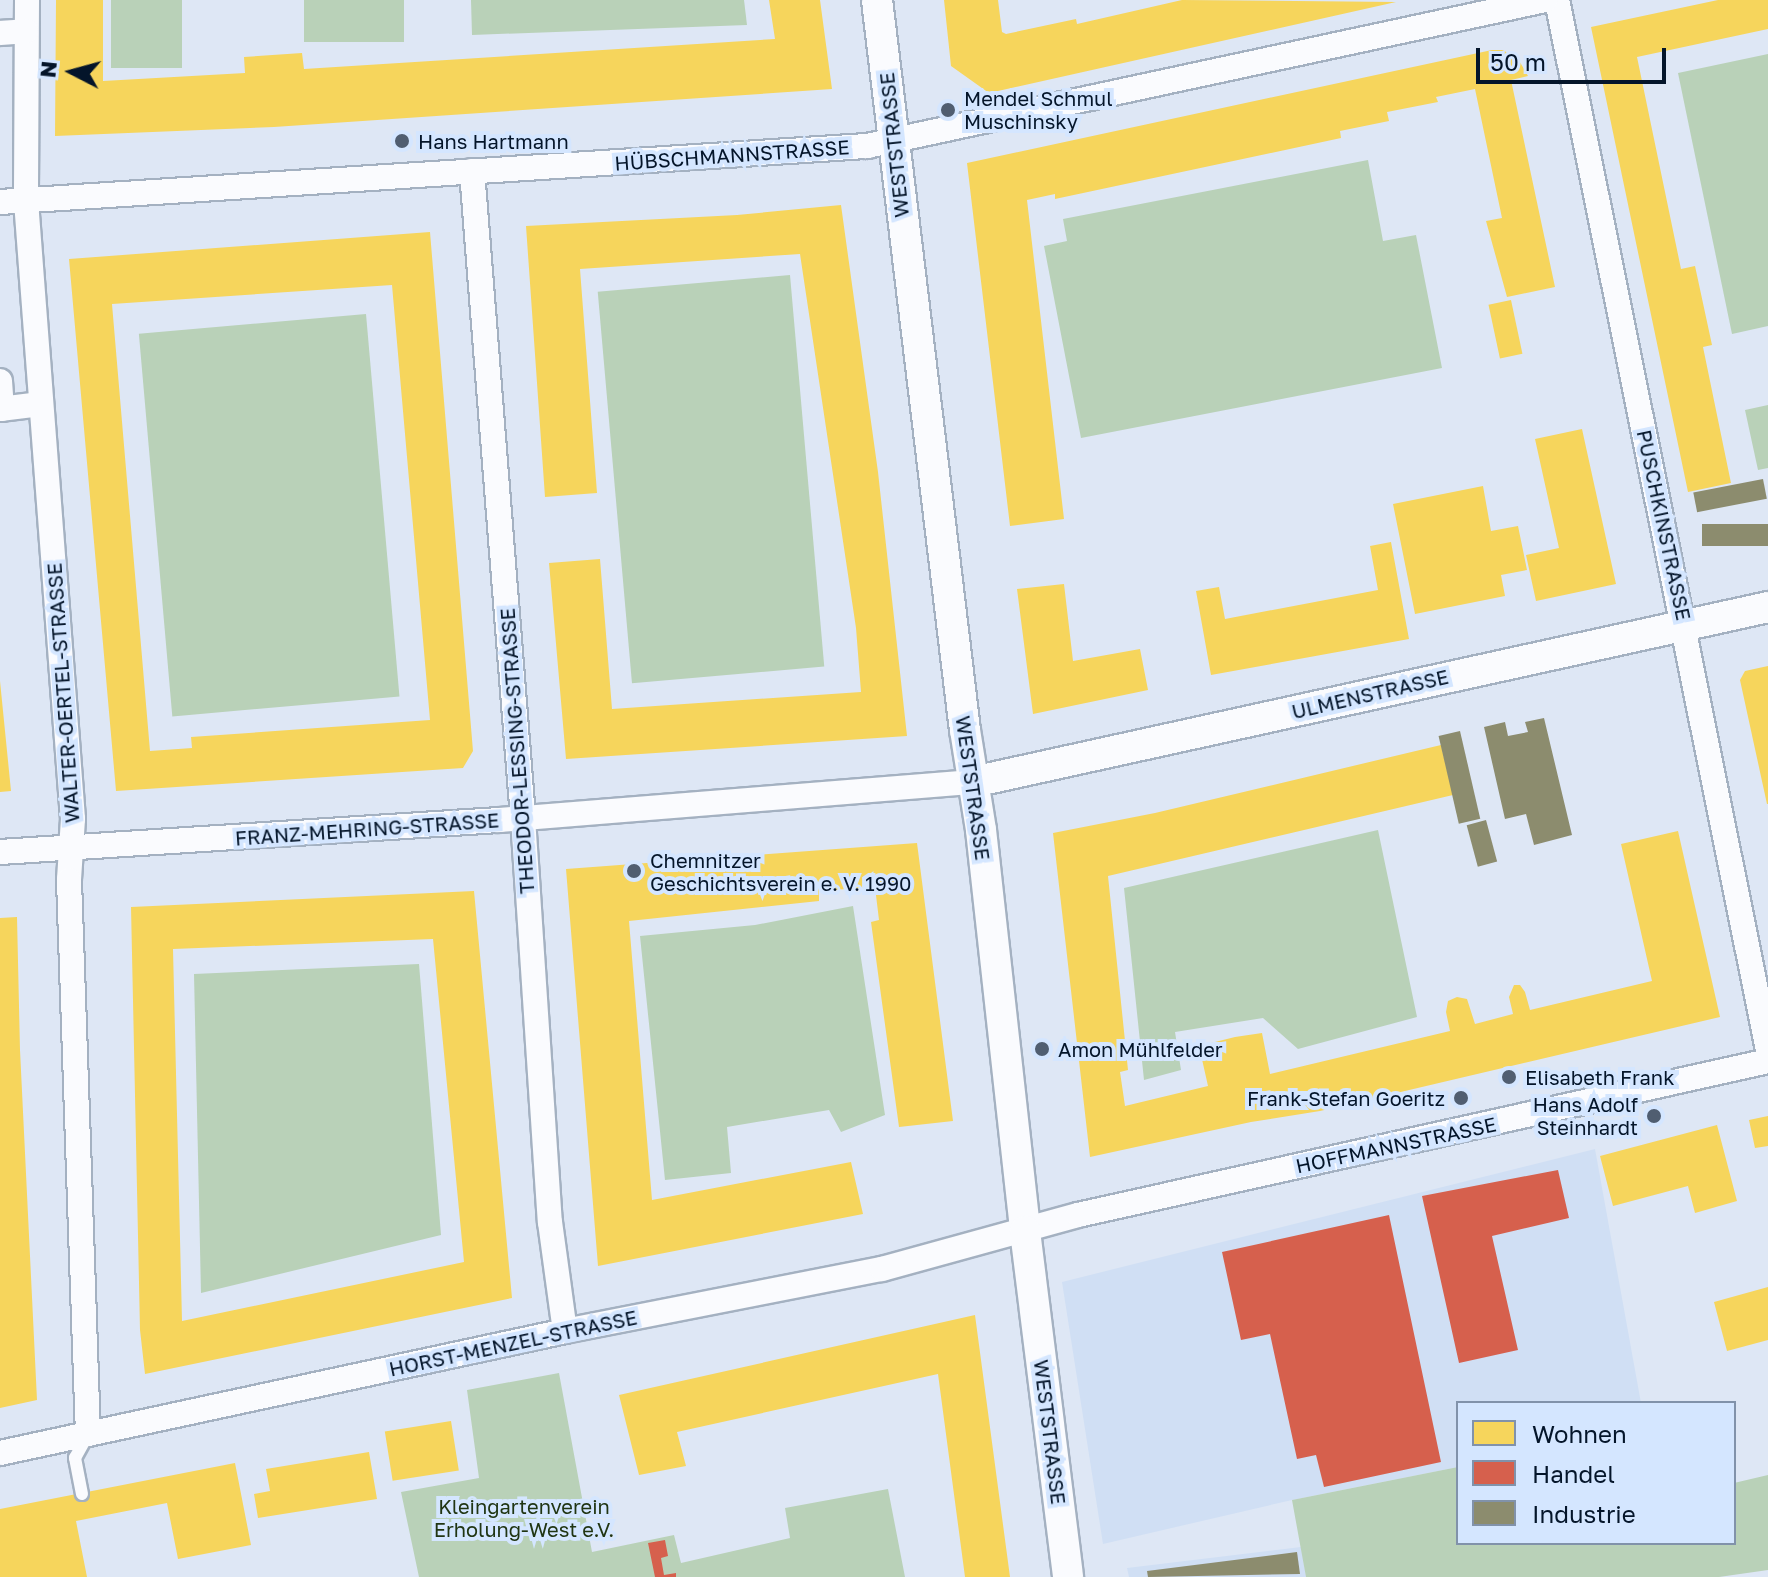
<!DOCTYPE html>
<html>
<head>
<meta charset="utf-8">
<style>
	body { margin:0 }
	#map { position:relative; width:1768px; height:1577px; overflow:hidden; background:#dee7f5; font-family:"Golos Text",sans-serif }
	div>[style] { position:absolute }
	[style*='--x'] { left:calc(var(--x)*1px); top:calc(var(--y)*1px); width:calc(var(--w)*1px); rotate:calc(var(--a)*1deg) }
	.built>* { inset:0; background:#d0dff4 }
	.green>* { inset:0; background:#b9d1b8; transform-origin:0 0 }
	.homes>* { inset:0; background:#f6d55c; transform-origin:0 0 }
	.shops>* { inset:0; background:#d6604d }
	.industry>* { inset:0; background:#8c8c6e; transform-origin:0 0 }
	.roads { filter:drop-shadow(2px 0 #a4b1c1) drop-shadow(-2px 0 #a4b1c1) drop-shadow(0 2px #a4b1c1) drop-shadow(0 -2px #a4b1c1) }
	.service>* { height:12px; margin:-6px; padding:0 6px; transform-origin:6px; border-radius:6px; background:#fafbfe }
	.minor>* { height:24px; margin:-12px; padding:0 12px; transform-origin:12px; border-radius:12px; background:#fafbfe }
	.tertiary>* { height:30px; margin:-15px; padding:0 15px; transform-origin:15px; border-radius:15px; background:#fafbfe }
	.dots>* { width:22px; height:22px; translate:-50% -50%; box-sizing:border-box; border:4px solid #d4e6ff; border-radius:50% }
	span { translate:-50% -50%; white-space:nowrap; text-align:center; line-height:1.15; -webkit-text-stroke:8px #d4e6ff; paint-order:stroke }
	.poi-label { font-size:20px; color:#04152a }
	.left { translate:0 -50%; text-align:left }
	.right { translate:-100% -50%; text-align:right }
	.street-label { font-size:20px; color:#04152a }
	.park-label { font-size:20px; color:#203513 }
	.legend { position:absolute; left:1456px; top:1401px; width:280px; height:144px; box-sizing:border-box; background:#d4e6ff; border:2px solid #8192aa; margin:0; padding:10px 14px; list-style:none; font-size:24px; color:#04152a }
	.legend li { display:flex; align-items:center; gap:16px; height:40px }
	.legend b { width:40px; border:2px solid #8192aa }
	.north { position:absolute; left:32px; top:32px; width:80px; height:80px; -webkit-text-stroke:6px #d4e6ff; paint-order:stroke; rotate:276deg; font-size:22px; font-weight:700; line-height:32px; text-align:center; color:#04152a }
	.north::after { content:''; display:block; margin:auto; width:28px; height:36px; background:#04152a; clip-path:polygon(50% 0,100% 100%,50% 72%,0 100%) }
	.scale { position:absolute; left:1476px; top:48px; width:190px; height:36px; box-sizing:border-box; border:4px solid #04152a; border-top:0; padding-left:10px; font-size:24px; line-height:28px; white-space:nowrap; color:#04152a; -webkit-text-stroke:6px #d4e6ff; paint-order:stroke }
</style>
</head>
<body>
<div id="map">
	<div class="built">
		<i style="clip-path:polygon(1595px 1149px,1641px 1403px,1458px 1403px,1458px 1467px,1292px 1500px,1103px 1544px,1062px 1282px)"></i>
		<i style="clip-path:polygon(1301px 1547px,1306px 1577px,1129px 1577px,1127px 1568px)"></i>
	</div>
	<div class="green">
		<i style="left:111px;top:0;width:71px;height:68px"></i>
		<i style="left:304px;top:0;width:100px;height:42px"></i>
		<i style="clip-path:polygon(471px 0,744px 0,747px 25px,472px 35px)"></i>
		<i style="clip-path:polygon(1768px 54px,1768px 326px,1732px 334px,1678px 73px)"></i>
		<i style="clip-path:polygon(1368px 160px,1383px 241px,1416px 235px,1442px 368px,1081px 438px,1044px 246px,1067px 241px,1063px 219px)"></i>
		<i style="left:790px;top:275px;width:393px;height:193px;rotate:85deg"></i>
		<i style="left:366px;top:314px;width:384px;height:228px;rotate:85deg"></i>
		<i style="clip-path:polygon(1768px 405px,1768px 468px,1758px 470px,1745px 410px)"></i>
		<i style="clip-path:polygon(1378px 830px,1417px 1017px,1298px 1049px,1263px 1018px,1175px 1032px,1181px 1070px,1144px 1080px,1124px 888px)"></i>
		<i style="clip-path:polygon(853px 906px,885px 1115px,841px 1132px,829px 1110px,727px 1127px,731px 1173px,665px 1180px,640px 936px,755px 925px)"></i>
		<i style="clip-path:polygon(419px 964px,441px 1235px,201px 1293px,194px 974px)"></i>
		<i style="clip-path:polygon(559px 1373px,592px 1552px,674px 1535px,681px 1563px,790px 1538px,785px 1508px,888px 1489px,905px 1577px,419px 1577px,401px 1492px,479px 1478px,467px 1390px)"></i>
		<i style="clip-path:polygon(1458px 1467px,1458px 1543px,1734px 1543px,1734px 1483px,1768px 1475px,1768px 1570px,1719px 1577px,1306px 1577px,1292px 1500px)"></i>
	</div>
	<div class="homes">
		<i style="clip-path:polygon(56px 0,103px 0,103px 81px,245px 73px,244px 57px,302px 53px,304px 69px,775px 39px,769px 0,820px 0,832px 89px,274px 127px,55px 136px)"></i>
		<i style="clip-path:polygon(944px 0,998px 0,1002px 32px,1006px 34px,1076px 19px,1077px 24px,1182px 0,1396px 2px,989px 93px,951px 66px)"></i>
		<i style="clip-path:polygon(1718px 0,1768px 0,1768px 29px,1637px 57px,1681px 269px,1695px 266px,1712px 345px,1703px 347px,1731px 483px,1688px 492px,1591px 27px)"></i>
		<i style="clip-path:polygon(1492px 50px,1502px 50px,1517px 57px,1528px 76px,1511px 80px,1555px 287px,1507px 297px,1486px 221px,1502px 218px,1475px 89px,1436px 97px,1438px 102px,1387px 112px,1389px 121px,1340px 131px,1341px 138px,1055px 199px,1055px 194px,1027px 200px,1064px 519px,1010px 526px,967px 163px)"></i>
		<i style="clip-path:polygon(841px 205px,878px 472px,907px 736px,566px 759px,549px 563px,600px 559px,612px 709px,861px 692px,856px 628px,800px 254px,580px 269px,597px 493px,545px 497px,526px 226px,737px 215px)"></i>
		<i style="clip-path:polygon(evenodd,430px 232px,473px 751px,463px 768px,116px 791px,69px 259px,430px 232px,392px 285px,430px 720px,191px 737px,192px 748px,150px 751px,112px 304px,392px 285px)"></i>
		<i style="left:1511px;top:300px;width:55px;height:23px;rotate:78deg"></i>
		<i style="clip-path:polygon(1582px 429px,1616px 584px,1536px 601px,1526px 555px,1559px 548px,1535px 439px)"></i>
		<i style="clip-path:polygon(1483px 486px,1491px 531px,1518px 526px,1527px 570px,1501px 575px,1505px 596px,1415px 614px,1393px 504px)"></i>
		<i style="clip-path:polygon(1391px 542px,1409px 639px,1211px 675px,1196px 591px,1219px 587px,1225px 619px,1378px 590px,1370px 546px)"></i>
		<i style="clip-path:polygon(1064px 584px,1073px 661px,1140px 649px,1148px 690px,1033px 714px,1017px 589px)"></i>
		<i style="clip-path:polygon(1768px 666px,1768px 804px,1767px 804px,1740px 680px,1745px 671px)"></i>
		<i style="clip-path:polygon(0 681px,11px 791px,0 792px)"></i>
		<i style="clip-path:polygon(1441px 745px,1453px 795px,1108px 876px,1128px 1070px,1120px 1072px,1125px 1106px,1208px 1086px,1199px 1046px,1235px 1037px,1262px 1033px,1270px 1074px,1450px 1031px,1446px 1012px,1448px 1001px,1457px 997px,1467px 999px,1475px 1024px,1513px 1014px,1509px 997px,1514px 985px,1520px 985px,1525px 992px,1530px 1010px,1652px 981px,1621px 844px,1678px 831px,1720px 1017px,1320px 1111px,1251px 1122px,1090px 1157px,1053px 833px,1155px 813px)"></i>
		<i style="clip-path:polygon(917px 843px,953px 1121px,899px 1127px,871px 922px,879px 920px,875px 887px,819px 891px,819px 901px,629px 921px,652px 1200px,851px 1162px,863px 1214px,598px 1266px,566px 869px)"></i>
		<i style="clip-path:polygon(evenodd,474px 891px,512px 1298px,145px 1374px,140px 1330px,131px 907px,474px 891px,433px 939px,464px 1262px,182px 1321px,173px 949px,433px 939px)"></i>
		<i style="clip-path:polygon(17px 917px,20px 1050px,37px 1400px,0 1408px,0 918px)"></i>
		<i style="clip-path:polygon(1768px 1116px,1768px 1146px,1755px 1148px,1749px 1120px)"></i>
		<i style="clip-path:polygon(1717px 1125px,1737px 1201px,1695px 1213px,1688px 1186px,1613px 1206px,1600px 1156px)"></i>
		<i style="clip-path:polygon(1768px 1287px,1768px 1340px,1727px 1351px,1714px 1302px)"></i>
		<i style="clip-path:polygon(975px 1315px,1010px 1577px,965px 1577px,938px 1374px,677px 1432px,686px 1466px,639px 1475px,619px 1395px)"></i>
		<i style="left:451px;top:1421px;width:50px;height:67px;rotate:81deg"></i>
		<i style="clip-path:polygon(369px 1452px,377px 1499px,258px 1518px,254px 1494px,270px 1491px,266px 1469px)"></i>
		<i style="clip-path:polygon(235px 1463px,251px 1545px,178px 1559px,167px 1503px,76px 1521px,87px 1577px,0 1577px,0 1509px)"></i>
	</div>
	<div class="shops">
		<i style="clip-path:polygon(1558px 1170px,1569px 1218px,1492px 1236px,1518px 1350px,1459px 1363px,1422px 1196px)"></i>
		<i style="clip-path:polygon(1389px 1215px,1441px 1462px,1324px 1487px,1316px 1455px,1297px 1459px,1270px 1334px,1241px 1340px,1222px 1252px)"></i>
		<i style="clip-path:polygon(665px 1540px,668px 1556px,661px 1558px,664px 1575px,676px 1573px,676px 1577px,655px 1577px,648px 1543px)"></i>
	</div>
	<div class="industry">
		<i style="left:1763px;top:479px;width:20px;height:71px;rotate:79deg"></i>
		<i style="left:1768px;top:524px;width:22px;height:66px;rotate:90deg"></i>
		<i style="clip-path:polygon(1544px 718px,1572px 835px,1534px 845px,1526px 814px,1505px 819px,1484px 727px,1505px 722px,1508px 736px,1528px 732px,1525px 722px)"></i>
		<i style="left:1460px;top:731px;width:90px;height:22px;rotate:77deg"></i>
		<i style="left:1486px;top:820px;width:43px;height:20px;rotate:75deg"></i>
		<i style="clip-path:polygon(1297px 1552px,1300px 1574px,1148px 1577px,1147px 1571px)"></i>
	</div>
	<div class="roads">
		<div class="service">
			<i style="--x:82;--y:1494;--w:37;--a:-101"></i>
			<i style="--x:75;--y:1458;--w:25;--a:-61"></i>
		</div>
		<div class="minor">
			<i style="--x:27;--y:0;--w:201;--a:90.3"></i>
			<i style="--x:26;--y:201;--w:620;--a:85.65"></i>
			<i style="--x:73;--y:819;--w:61;--a:93.8"></i>
			<i style="--x:69;--y:880;--w:554;--a:88.04"></i>
			<i style="--x:1557;--y:0;--w:1071;--a:78.64"></i>
			<i style="--x:0;--y:33;--w:26;--a:-4"></i>
			<i style="--x:472;--y:171;--w:649;--a:85.49"></i>
			<i style="--x:523;--y:818;--w:405;--a:86.2"></i>
			<i style="--x:550;--y:1222;--w:110;--a:82.2"></i>
			<i style="--x:0;--y:202;--w:869;--a:-3.7"></i>
			<i style="--x:867;--y:146;--w:694;--a:-12.15"></i>
			<i style="--x:0;--y:381;--w:28;--a:86"></i>
			<i style="--x:0;--y:409;--w:41;--a:-7"></i>
			<i style="--x:0;--y:852;--w:500;--a:-3.67"></i>
			<i style="--x:499;--y:820;--w:476;--a:-4.6"></i>
			<i style="--x:0;--y:1453;--w:578;--a:-12.18"></i>
			<i style="--x:565;--y:1331;--w:323;--a:-11.1"></i>
			<i style="--x:882;--y:1269;--w:203;--a:-15.4"></i>
			<i style="--x:1078;--y:1215;--w:707;--a:-12.58"></i>
		</div>
		<div class="tertiary">
			<i style="--x:877;--y:0;--w:735;--a:83.13"></i>
			<i style="--x:965;--y:730;--w:101;--a:80.9"></i>
			<i style="--x:981;--y:830;--w:403;--a:83.7"></i>
			<i style="--x:1025;--y:1231;--w:349;--a:82.9"></i>
			<i style="--x:973;--y:782;--w:814;--a:-12.41"></i>
		</div>
	</div>
	<div class="dots">
		<i style="left:948px;top:110px;background:#505e71"></i>
		<i style="left:402px;top:141px;background:#505e71"></i>
		<i style="left:634px;top:871px;background:#505e71"></i>
		<i style="left:1042px;top:1049px;background:#505e71"></i>
		<i style="left:1509px;top:1077px;background:#505e71"></i>
		<i style="left:1461px;top:1098px;background:#505e71"></i>
		<i style="left:1654px;top:1116px;background:#505e71"></i>
	</div>
	<div class="poi-label">
		<span class="left" style="left:964px;top:110px">Mendel Schmul<br>Muschinsky</span>
		<span class="left" style="left:418px;top:141px">Hans Hartmann</span>
		<span class="left" style="left:650px;top:872px">Chemnitzer<br>Geschichtsverein e. V. 1990</span>
		<span class="left" style="left:1058px;top:1049px">Amon Mühlfelder</span>
		<span class="left" style="left:1525px;top:1077px">Elisabeth Frank</span>
		<span class="right" style="left:1445px;top:1098px">Frank-Stefan Goeritz</span>
		<span class="right" style="left:1638px;top:1116px">Hans Adolf<br>Steinhardt</span>
	</div>
	<div class="street-label">
		<span style="left:894px;top:145px;rotate:-96deg">WESTSTRASSE</span>
		<span style="left:732px;top:155px;rotate:-4deg">HÜBSCHMANNSTRASSE</span>
		<span style="left:1664px;top:525px;rotate:78deg">PUSCHKINSTRASSE</span>
		<span style="left:63px;top:693px;rotate:-94deg">WALTER-OERTEL-STRASSE</span>
		<span style="left:1370px;top:694px;rotate:-13deg">ULMENSTRASSE</span>
		<span style="left:517px;top:751px;rotate:-94deg">THEODOR-LESSING-STRASSE</span>
		<span style="left:973px;top:788px;rotate:82deg">WESTSTRASSE</span>
		<span style="left:367px;top:829px;rotate:-4deg">FRANZ-MEHRING-STRASSE</span>
		<span style="left:1396px;top:1145px;rotate:-12deg">HOFFMANNSTRASSE</span>
		<span style="left:513px;top:1343px;rotate:-12deg">HORST-MENZEL-STRASSE</span>
		<span style="left:1050px;top:1432px;rotate:83deg">WESTSTRASSE</span>
	</div>
	<div class="park-label">
		<span style="left:524px;top:1518px">Kleingartenverein<br>Erholung-West e.V.</span>
	</div>
	<ul class="legend">
	<li><b style="height:22px;background:#f6d55c"></b>Wohnen</li>
	<li><b style="height:22px;background:#d6604d"></b>Handel</li>
	<li><b style="height:22px;background:#8c8c6e"></b>Industrie</li>
	</ul>
	<div class="north">N</div>
	<div class="scale">50 m</div>
</div>
</body>
</html>
